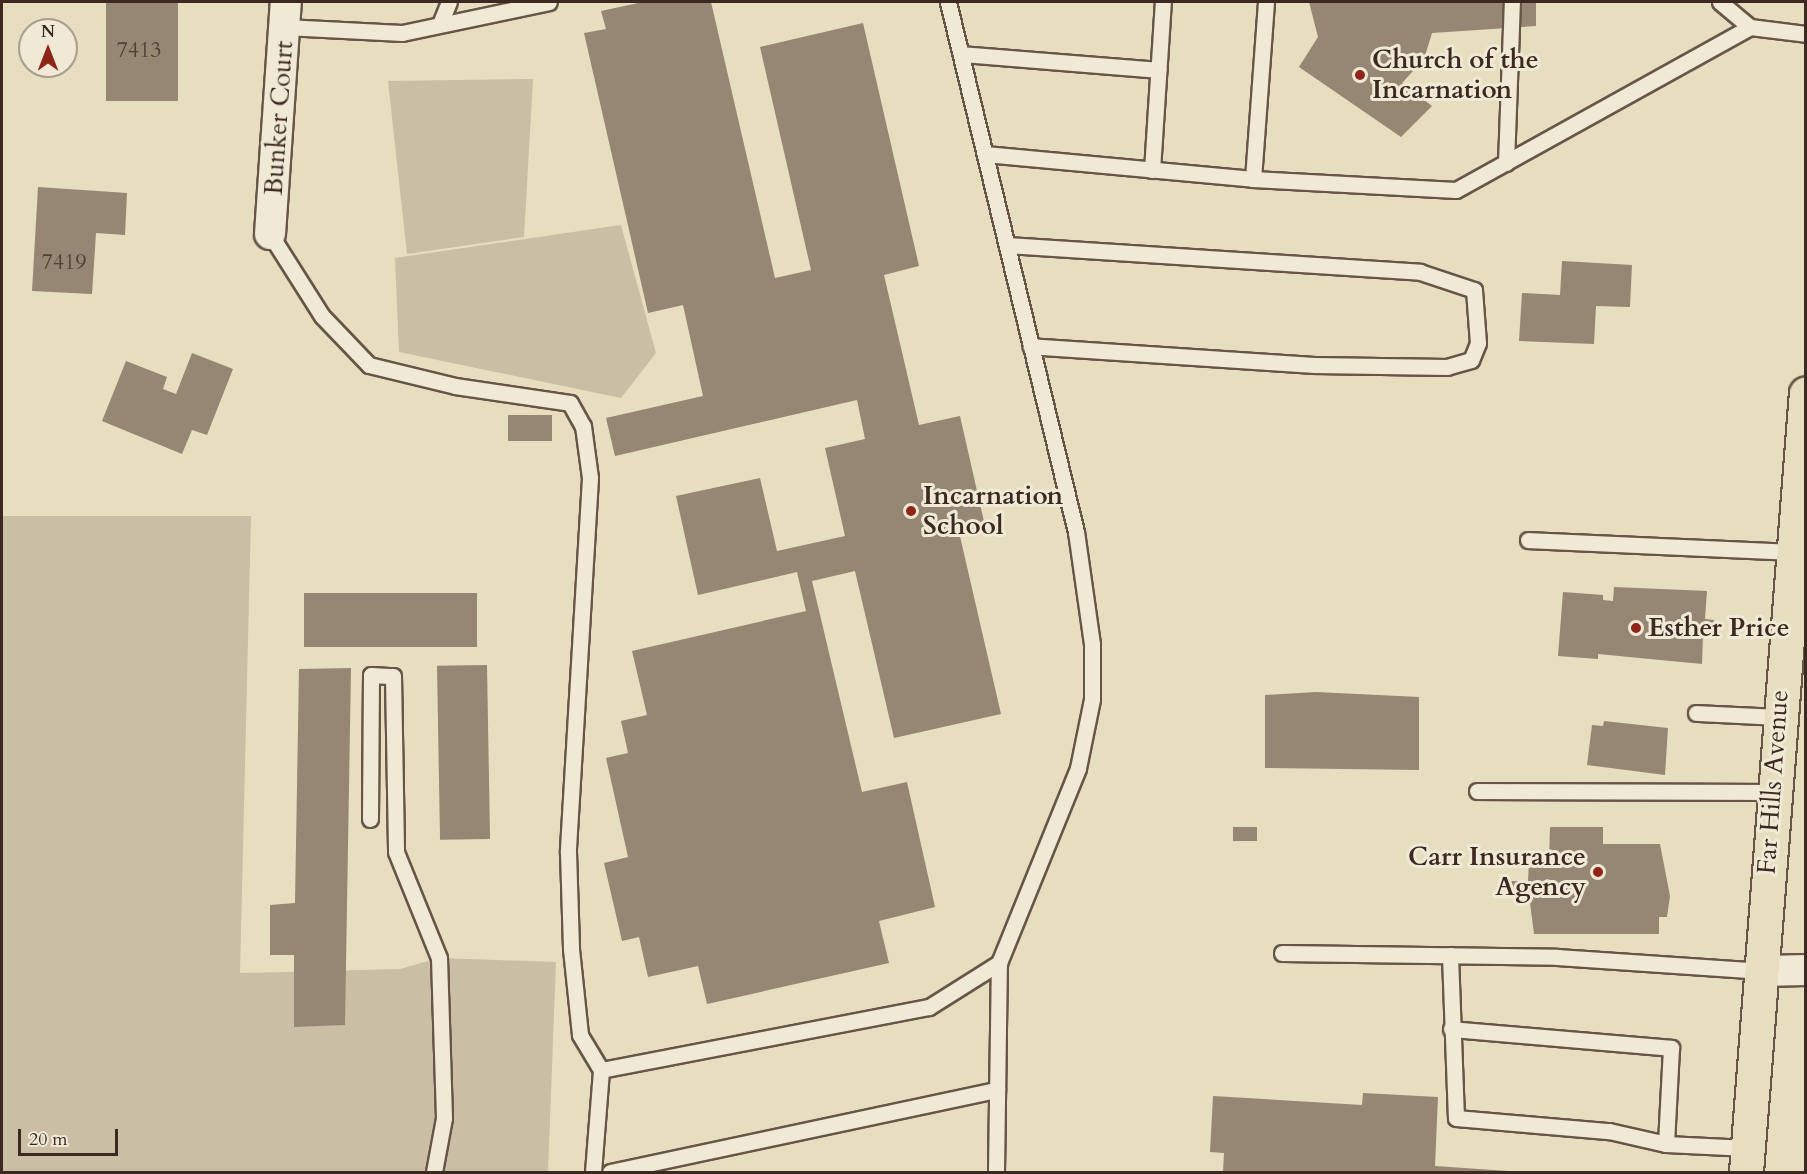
<!DOCTYPE html>
<html>
<head>
<meta charset="utf-8">
<style>
	body { margin:0 }
	#map { position:relative; width:1807px; height:1174px; overflow:hidden; background:#e7ddbf; font-family:Cardo,serif }
	div>[style] { position:absolute }
	[style*='--x'] { left:calc(var(--x)*1px); top:calc(var(--y)*1px); width:calc(var(--w)*1px); rotate:calc(var(--a)*1deg) }
	.green>* { inset:0; background:#cabea4 }
	.building>* { inset:0; background:#958773; transform-origin:0 0 }
	.roads { filter:drop-shadow(2px 0 #675648) drop-shadow(-2px 0 #675648) drop-shadow(0 2px #675648) drop-shadow(0 -2px #675648) }
	.service>* { height:15px; margin:-7.5px; padding:0 7.5px; transform-origin:7.5px; border-radius:7.5px; background:#efe9d5 }
	.minor>* { height:30px; margin:-15px; padding:0 15px; transform-origin:15px; border-radius:15px; background:#efe9d5 }
	.primary>* { height:33px; margin:-16.5px; padding:0 16.5px; transform-origin:16.5px; border-radius:16.5px; background:#e7ddbf }
	.dots>* { width:16px; height:16px; translate:-50% -50%; box-sizing:border-box; border:3px solid #efe9d5; border-radius:50% }
	span { translate:-50% -50%; white-space:nowrap; text-align:center; line-height:1.15; -webkit-text-stroke:6px #efe9d5; paint-order:stroke }
	.number-label { font-size:22px; color:#524036 }
	.number-label span { -webkit-text-stroke-width:0 }
	.poi-label { font-size:26px; color:#3c2921; font-weight:700 }
	.left { translate:0 -50%; text-align:left }
	.right { translate:-100% -50%; text-align:right }
	.street-label { font-size:26px; color:#3c2921 }
	.frame { position:absolute; inset:0; border:3px solid #3c2921; pointer-events:none }
	.north { position:absolute; left:18px; top:18px; width:60px; height:60px; box-sizing:border-box; background:#efe9d5; border:2px solid #a79c8d; border-radius:50%; rotate:0deg; font-size:16px; font-weight:700; line-height:24px; text-align:center; color:#3c2921 }
	.north::after { content:''; display:block; margin:auto; width:21px; height:27px; background:#8f2418; clip-path:polygon(50% 0,100% 100%,50% 72%,0 100%) }
	.scale { position:absolute; left:18px; top:1129px; width:100px; height:27px; box-sizing:border-box; border:3px solid #3c2921; border-top:0; padding-left:8px; font-size:18px; line-height:21px; white-space:nowrap; color:#3c2921; -webkit-text-stroke:4px #efe9d5; paint-order:stroke }
</style>
</head>
<body>
<div id="map">
	<div class="green">
		<i style="clip-path:polygon(533px 79px,524px 237px,407px 254px,388px 81px)"></i>
		<i style="clip-path:polygon(621px 225px,656px 353px,621px 398px,399px 352px,395px 258px)"></i>
		<i style="clip-path:polygon(2px 516px,251px 516px,240px 973px,400px 969px,439px 958px,556px 962px,548px 1172px,2px 1172px)"></i>
	</div>
	<div class="building">
		<i style="left:106px;top:2px;width:72px;height:99px"></i>
		<i style="clip-path:polygon(643px 2px,711px 2px,775px 278px,811px 270px,760px 47px,863px 23px,919px 266px,884px 275px,919px 425px,960px 416px,985px 526px,959px 532px,1001px 714px,894px 738px,855px 571px,812px 581px,862px 792px,907px 782px,935px 907px,879px 921px,889px 963px,707px 1004px,698px 966px,648px 977px,639px 937px,622px 941px,604px 863px,628px 857px,606px 758px,628px 753px,621px 721px,647px 715px,632px 651px,806px 611px,797px 572px,698px 595px,676px 496px,760px 478px,777px 551px,845px 536px,825px 448px,865px 439px,857px 400px,615px 456px,606px 418px,703px 396px,683px 305px,648px 313px,584px 33px,606px 29px,601px 11px)"></i>
		<i style="clip-path:polygon(1309px 2px,1536px 2px,1536px 26px,1432px 33px,1424px 59px,1402px 83px,1432px 106px,1401px 137px,1299px 67px,1318px 37px)"></i>
		<i style="clip-path:polygon(38px 187px,127px 193px,125px 235px,96px 233px,92px 294px,32px 291px)"></i>
		<i style="clip-path:polygon(1562px 261px,1632px 265px,1630px 307px,1596px 306px,1594px 344px,1519px 341px,1522px 293px,1560px 295px)"></i>
		<i style="clip-path:polygon(192px 353px,233px 369px,207px 435px,192px 430px,182px 454px,102px 421px,126px 361px,167px 377px,163px 389px,176px 394px)"></i>
		<i style="left:552px;top:415px;width:26px;height:44px;rotate:90deg"></i>
		<i style="clip-path:polygon(1614px 587px,1707px 591px,1705px 619px,1714px 620px,1712px 636px,1703px 636px,1702px 664px,1598px 654px,1598px 659px,1558px 656px,1563px 592px,1603px 595px,1603px 600px,1613px 601px)"></i>
		<i style="left:477px;top:593px;width:54px;height:173px;rotate:90deg"></i>
		<i style="left:487px;top:665px;width:174px;height:50px;rotate:89deg"></i>
		<i style="clip-path:polygon(351px 668px,345px 1025px,294px 1027px,294px 955px,270px 955px,270px 905px,295px 903px,299px 669px)"></i>
		<i style="clip-path:polygon(1316px 692px,1419px 697px,1419px 770px,1265px 768px,1265px 695px)"></i>
		<i style="clip-path:polygon(1604px 721px,1668px 728px,1665px 775px,1587px 765px,1592px 725px,1603px 726px)"></i>
		<i style="left:1233px;top:827px;width:24px;height:14px"></i>
		<i style="clip-path:polygon(1550px 827px,1603px 827px,1603px 844px,1660px 844px,1670px 896px,1667px 917px,1659px 917px,1659px 934px,1534px 934px,1529px 895px,1510px 895px,1510px 881px,1528px 881px,1529px 861px,1549px 861px)"></i>
		<i style="clip-path:polygon(1363px 1093px,1438px 1097px,1435px 1166px,1523px 1172px,1223px 1172px,1224px 1153px,1210px 1152px,1213px 1096px,1362px 1105px)"></i>
	</div>
	<div class="roads">
		<div class="service">
			<i style="--x:1720;--y:2;--w:39;--a:40"></i>
			<i style="--x:1750;--y:27;--w:56;--a:7.1"></i>
			<i style="--x:440;--y:24;--w:24;--a:-68"></i>
			<i style="--x:285;--y:27;--w:117;--a:2.9"></i>
			<i style="--x:402;--y:33;--w:150;--a:-11.9"></i>
			<i style="--x:961;--y:54;--w:198;--a:4.6"></i>
			<i style="--x:985;--y:154;--w:269;--a:5.3"></i>
			<i style="--x:1253;--y:179;--w:203;--a:3.1"></i>
			<i style="--x:1456;--y:190;--w:336;--a:-29"></i>
			<i style="--x:1506;--y:163;--w:161;--a:-87.9"></i>
			<i style="--x:1152;--y:170;--w:168;--a:-86.3"></i>
			<i style="--x:1253;--y:179;--w:177;--a:-85.8"></i>
			<i style="--x:270;--y:234;--w:97;--a:57.6"></i>
			<i style="--x:322;--y:316;--w:68;--a:46.2"></i>
			<i style="--x:369;--y:365;--w:89;--a:13.7"></i>
			<i style="--x:455;--y:386;--w:116;--a:8.4"></i>
			<i style="--x:570;--y:403;--w:26;--a:61"></i>
			<i style="--x:583;--y:426;--w:52;--a:82.3"></i>
			<i style="--x:590;--y:478;--w:375;--a:93.4"></i>
			<i style="--x:568;--y:852;--w:97;--a:88.2"></i>
			<i style="--x:571;--y:949;--w:86;--a:84"></i>
			<i style="--x:580;--y:1035;--w:41;--a:59"></i>
			<i style="--x:1007;--y:245;--w:414;--a:3.7"></i>
			<i style="--x:1420;--y:272;--w:57;--a:18.4"></i>
			<i style="--x:1474;--y:290;--w:53;--a:85.7"></i>
			<i style="--x:1478;--y:343;--w:18;--a:112"></i>
			<i style="--x:1471;--y:360;--w:25;--a:164"></i>
			<i style="--x:1447;--y:367;--w:133;--a:-179.1"></i>
			<i style="--x:1314;--y:365;--w:284;--a:-176.2"></i>
			<i style="--x:1528;--y:540;--w:264;--a:2.6"></i>
			<i style="--x:1696;--y:713;--w:81;--a:2.8"></i>
			<i style="--x:1477;--y:791;--w:295;--a:0.2"></i>
			<i style="--x:370;--y:819;--w:144;--a:-89.6"></i>
			<i style="--x:371;--y:675;--w:22;--a:3"></i>
			<i style="--x:393;--y:676;--w:176;--a:89"></i>
			<i style="--x:396;--y:852;--w:114;--a:67.9"></i>
			<i style="--x:439;--y:958;--w:160;--a:88.2"></i>
			<i style="--x:444;--y:1118;--w:55;--a:100.5"></i>
			<i style="--x:1282;--y:953;--w:275;--a:0.8"></i>
			<i style="--x:1557;--y:957;--w:203;--a:3.9"></i>
			<i style="--x:1450;--y:955;--w:163;--a:87.9"></i>
			<i style="--x:1456;--y:1118;--w:154;--a:4.9"></i>
			<i style="--x:1609;--y:1131;--w:58;--a:12.8"></i>
			<i style="--x:1666;--y:1144;--w:82;--a:2.8"></i>
			<i style="--x:1451;--y:1029;--w:221;--a:4.9"></i>
			<i style="--x:1671;--y:1048;--w:96;--a:93"></i>
			<i style="--x:593;--y:1172;--w:102;--a:-85.5"></i>
			<i style="--x:601;--y:1070;--w:334;--a:-10.9"></i>
			<i style="--x:929;--y:1007;--w:83;--a:-32.2"></i>
			<i style="--x:999;--y:963;--w:210;--a:-67.9"></i>
			<i style="--x:1078;--y:768;--w:70;--a:-78.5"></i>
			<i style="--x:1092;--y:699;--w:55;--a:-90"></i>
			<i style="--x:1092;--y:644;--w:113;--a:-98.1"></i>
			<i style="--x:1076;--y:532;--w:545;--a:-103.58"></i>
			<i style="--x:610;--y:1172;--w:396;--a:-12"></i>
			<i style="--x:996;--y:1172;--w:209;--a:-89.2"></i>
		</div>
		<div class="minor">
			<i style="--x:270;--y:234;--w:233;--a:-86.1"></i>
			<i style="--x:1760;--y:971;--w:46;--a:-1.2"></i>
		</div>
		<div class="primary">
			<i style="--x:1746;--y:1172;--w:781;--a:-85.6"></i>
		</div>
	</div>
	<div class="dots">
		<i style="left:1360px;top:75px;background:#8f2418"></i>
		<i style="left:911px;top:511px;background:#8f2418"></i>
		<i style="left:1636px;top:628px;background:#8f2418"></i>
		<i style="left:1598px;top:872px;background:#8f2418"></i>
	</div>
	<div class="number-label">
		<span style="left:139px;top:51px">7413</span>
		<span style="left:64px;top:263px">7419</span>
	</div>
	<div class="poi-label">
		<span class="left" style="left:1372px;top:75px">Church of the<br>Incarnation</span>
		<span class="left" style="left:923px;top:511px">Incarnation<br>School</span>
		<span class="left" style="left:1648px;top:628px">Esther Price</span>
		<span class="right" style="left:1586px;top:872px">Carr Insurance<br>Agency</span>
	</div>
	<div class="street-label">
		<span style="left:279px;top:118px;rotate:-86deg">Bunker Court</span>
		<span style="left:1773px;top:782px;rotate:-86deg">Far Hills Avenue</span>
	</div>
	<div class="frame"></div>
	<div class="north">N</div>
	<div class="scale">20 m</div>
</div>
</body>
</html>
